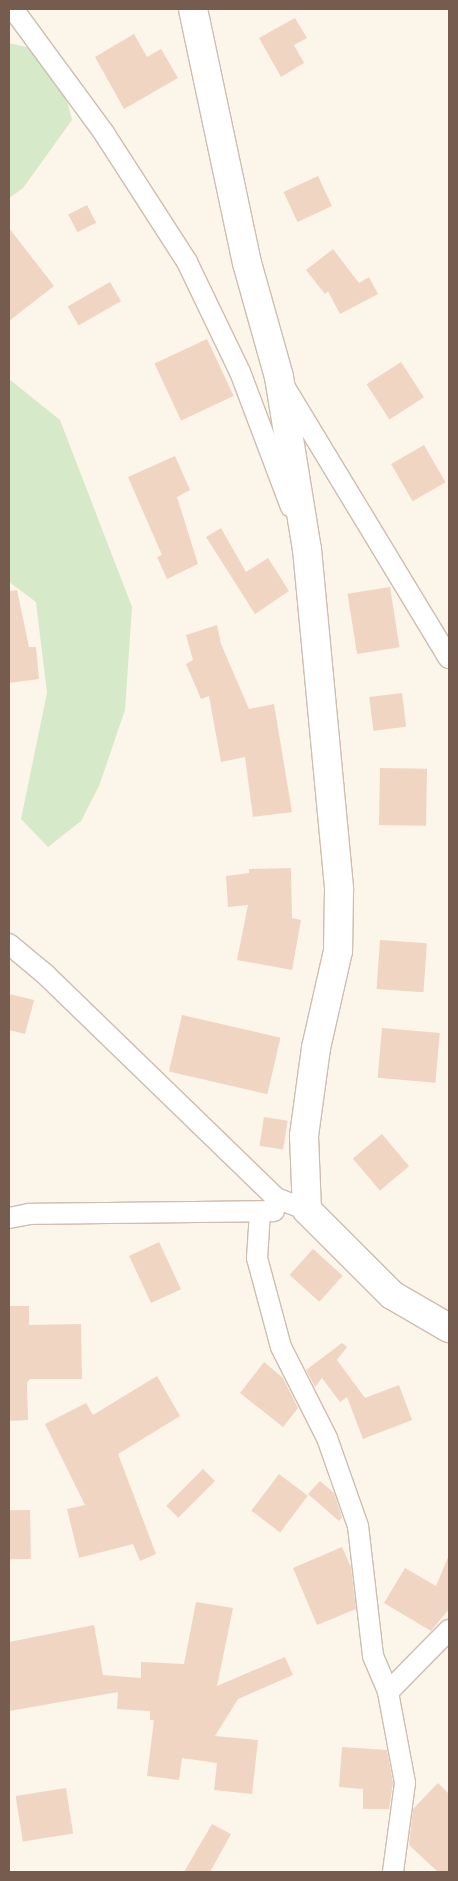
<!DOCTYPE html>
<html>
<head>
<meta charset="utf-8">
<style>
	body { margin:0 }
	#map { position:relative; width:458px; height:1881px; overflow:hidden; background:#fcf5ea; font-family:"Titillium Web",sans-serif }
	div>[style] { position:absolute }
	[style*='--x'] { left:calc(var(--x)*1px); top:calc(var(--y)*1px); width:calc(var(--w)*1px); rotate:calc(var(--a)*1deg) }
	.green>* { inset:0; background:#d6e9c8 }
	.building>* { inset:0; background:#f0d5c3; transform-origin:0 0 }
	.roads { filter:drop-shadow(1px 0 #cebdb0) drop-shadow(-1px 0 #cebdb0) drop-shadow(0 1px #cebdb0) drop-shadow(0 -1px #cebdb0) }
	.minor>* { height:20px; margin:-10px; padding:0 10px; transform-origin:10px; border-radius:10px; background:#fff }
	.secondary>* { height:28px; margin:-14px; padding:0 14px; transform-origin:14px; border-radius:14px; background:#fff }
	span { translate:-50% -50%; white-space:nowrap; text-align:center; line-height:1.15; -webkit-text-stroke:4px #fef9f0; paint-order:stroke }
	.frame { position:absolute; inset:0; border:10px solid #765c4e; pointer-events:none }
</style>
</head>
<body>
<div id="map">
	<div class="green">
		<i style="clip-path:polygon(9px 43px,30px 48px,61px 77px,72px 120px,23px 188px,9px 198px)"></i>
		<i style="clip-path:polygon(9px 379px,60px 420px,132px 607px,125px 710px,99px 786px,81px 821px,48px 847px,21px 819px,47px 693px,36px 602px,9px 582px)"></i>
	</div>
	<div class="building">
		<i style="clip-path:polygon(295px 18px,307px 38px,294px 45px,304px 63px,281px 77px,259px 38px)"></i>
		<i style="clip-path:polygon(134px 34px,147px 57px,161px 49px,178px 78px,124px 109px,95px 57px)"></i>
		<i style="left:318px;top:176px;width:33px;height:38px;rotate:65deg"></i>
		<i style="left:87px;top:205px;width:20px;height:21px;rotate:63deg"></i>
		<i style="clip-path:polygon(9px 228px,54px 286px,9px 321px)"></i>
		<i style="clip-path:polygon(333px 249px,359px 283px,369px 277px,378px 294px,340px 314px,328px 291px,325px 294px,306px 270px)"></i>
		<i style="left:110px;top:282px;width:22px;height:49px;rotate:60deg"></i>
		<i style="left:207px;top:339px;width:63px;height:58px;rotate:65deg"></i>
		<i style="left:401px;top:362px;width:42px;height:41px;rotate:57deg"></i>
		<i style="left:424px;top:445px;width:43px;height:38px;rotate:60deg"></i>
		<i style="clip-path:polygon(175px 456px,190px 490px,177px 497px,198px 564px,167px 579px,157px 557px,162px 555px,128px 477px)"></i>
		<i style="clip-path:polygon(221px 528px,246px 572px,268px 558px,289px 591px,255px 614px,206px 537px)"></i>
		<i style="left:390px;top:587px;width:61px;height:43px;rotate:81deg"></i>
		<i style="clip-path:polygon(17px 590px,29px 647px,36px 647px,39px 679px,9px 683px,9px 591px)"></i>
		<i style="clip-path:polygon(217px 625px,221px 644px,249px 709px,274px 704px,292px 812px,253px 817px,245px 757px,221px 762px,209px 696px,201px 699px,186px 664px,193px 660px,186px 635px)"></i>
		<i style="left:402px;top:693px;width:34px;height:33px;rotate:83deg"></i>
		<i style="left:380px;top:768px;width:47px;height:57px;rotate:1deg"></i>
		<i style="clip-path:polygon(291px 868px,292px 918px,301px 920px,292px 970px,237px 960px,248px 905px,228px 907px,226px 876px,249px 873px,249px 869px)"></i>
		<i style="left:380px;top:940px;width:47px;height:49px;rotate:4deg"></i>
		<i style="clip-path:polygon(9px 994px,34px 1000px,25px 1034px,9px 1030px)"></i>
		<i style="left:182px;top:1015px;width:101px;height:58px;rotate:13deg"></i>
		<i style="left:382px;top:1028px;width:58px;height:50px;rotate:5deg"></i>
		<i style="left:264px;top:1117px;width:24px;height:29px;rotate:9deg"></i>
		<i style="left:382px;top:1134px;width:42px;height:38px;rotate:50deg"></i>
		<i style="left:159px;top:1242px;width:52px;height:33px;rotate:65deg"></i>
		<i style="left:313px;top:1249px;width:40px;height:35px;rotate:42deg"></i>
		<i style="clip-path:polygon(9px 1306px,29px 1306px,29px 1325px,81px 1324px,82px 1379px,30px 1379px,27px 1383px,28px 1420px,9px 1421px)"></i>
		<i style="clip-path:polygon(342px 1343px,347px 1347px,337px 1360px,365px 1398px,399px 1385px,412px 1420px,363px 1439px,347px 1397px,340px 1402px,322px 1378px,315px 1387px,306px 1370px)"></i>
		<i style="clip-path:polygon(264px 1362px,283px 1378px,298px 1408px,283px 1427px,240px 1393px)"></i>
		<i style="clip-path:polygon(157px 1376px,180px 1416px,118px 1454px,156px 1554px,140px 1561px,133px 1544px,79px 1558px,67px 1509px,85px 1505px,45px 1424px,86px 1403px,93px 1415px)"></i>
		<i style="left:203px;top:1469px;width:17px;height:52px;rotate:45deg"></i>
		<i style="left:279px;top:1474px;width:36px;height:46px;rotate:37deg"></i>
		<i style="clip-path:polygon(320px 1481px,334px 1493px,342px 1517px,339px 1521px,308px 1494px)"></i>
		<i style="left:30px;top:1510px;width:49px;height:21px;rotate:89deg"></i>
		<i style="clip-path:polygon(342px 1547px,351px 1567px,356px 1609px,317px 1625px,293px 1568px)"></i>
		<i style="clip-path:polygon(449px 1555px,449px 1609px,431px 1631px,384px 1603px,405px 1568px,436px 1586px)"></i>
		<i style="clip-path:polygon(196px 1602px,233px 1608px,217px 1686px,285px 1657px,293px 1675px,238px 1699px,215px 1736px,258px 1740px,252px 1794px,214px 1790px,217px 1763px,182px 1758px,179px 1780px,147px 1776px,154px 1720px,150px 1720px,150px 1711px,117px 1709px,118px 1692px,9px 1711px,9px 1642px,94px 1625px,103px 1675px,141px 1678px,141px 1662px,184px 1664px)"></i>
		<i style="clip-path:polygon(342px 1747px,387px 1750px,393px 1783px,389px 1809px,363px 1809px,363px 1789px,339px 1787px)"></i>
		<i style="clip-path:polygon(438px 1783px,449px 1794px,449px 1872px,438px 1872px,409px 1845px,413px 1809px)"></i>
		<i style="left:66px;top:1788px;width:46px;height:51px;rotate:81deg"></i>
		<i style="clip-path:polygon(212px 1824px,231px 1834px,210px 1872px,184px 1872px)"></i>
	</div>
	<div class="roads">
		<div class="minor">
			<i style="--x:13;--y:9;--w:154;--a:53.7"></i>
			<i style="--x:104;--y:133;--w:153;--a:57.2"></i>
			<i style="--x:187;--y:262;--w:122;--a:64.3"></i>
			<i style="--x:240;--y:372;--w:144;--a:69.3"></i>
			<i style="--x:284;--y:386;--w:318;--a:58.8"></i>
			<i style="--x:9;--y:944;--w:47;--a:39.8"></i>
			<i style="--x:45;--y:974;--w:322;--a:44.1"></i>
			<i style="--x:276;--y:1198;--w:33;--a:21"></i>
			<i style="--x:260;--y:1212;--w:46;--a:93.7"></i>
			<i style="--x:257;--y:1258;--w:92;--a:74.9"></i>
			<i style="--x:281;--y:1347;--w:102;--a:63.2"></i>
			<i style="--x:327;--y:1438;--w:93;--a:70.6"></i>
			<i style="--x:358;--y:1526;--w:131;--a:83.4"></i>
			<i style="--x:373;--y:1656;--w:39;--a:67"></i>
			<i style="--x:388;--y:1692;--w:93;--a:79.4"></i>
			<i style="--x:405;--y:1783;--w:90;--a:97.7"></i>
			<i style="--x:9;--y:1218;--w:20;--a:-11"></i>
			<i style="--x:29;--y:1214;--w:245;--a:-0.7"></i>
			<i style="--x:388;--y:1692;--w:87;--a:-45.5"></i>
		</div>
		<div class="secondary">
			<i style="--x:193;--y:9;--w:260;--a:78"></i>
			<i style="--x:247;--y:263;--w:118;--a:74.3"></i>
			<i style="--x:279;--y:377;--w:174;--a:80.8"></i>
			<i style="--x:307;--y:549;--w:342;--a:84.6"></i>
			<i style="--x:339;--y:890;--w:61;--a:90.9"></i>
			<i style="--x:338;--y:951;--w:99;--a:102.8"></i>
			<i style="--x:316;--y:1048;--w:89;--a:97.8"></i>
			<i style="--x:304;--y:1136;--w:74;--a:87.7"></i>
			<i style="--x:307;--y:1210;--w:120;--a:45"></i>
			<i style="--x:392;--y:1295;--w:66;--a:30.1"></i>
		</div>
	</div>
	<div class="frame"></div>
</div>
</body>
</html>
